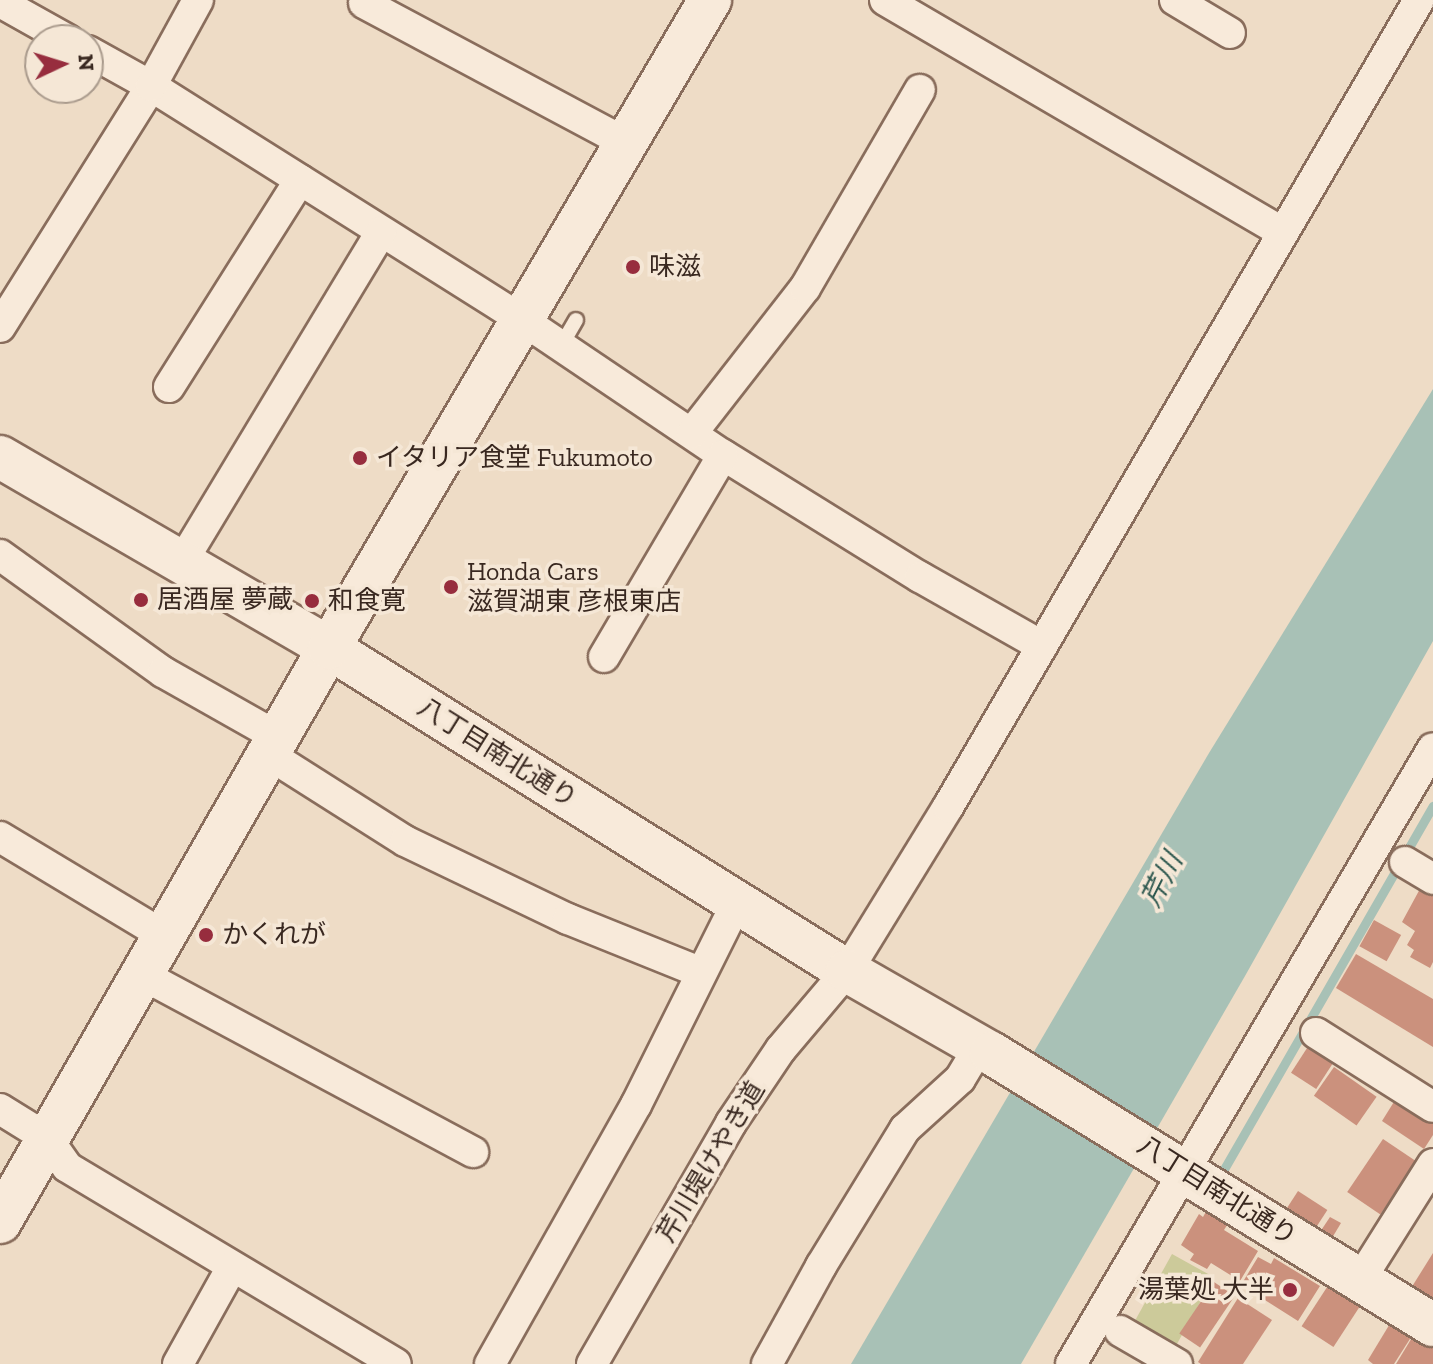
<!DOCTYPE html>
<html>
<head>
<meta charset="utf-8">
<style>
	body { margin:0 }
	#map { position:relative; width:1433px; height:1364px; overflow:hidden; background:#eedcc6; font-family:"Zilla Slab","Noto Sans JP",serif }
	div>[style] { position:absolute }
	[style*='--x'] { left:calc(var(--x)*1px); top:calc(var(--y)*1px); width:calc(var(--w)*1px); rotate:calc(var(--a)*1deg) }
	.green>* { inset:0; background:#ccca9a; transform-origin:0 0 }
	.water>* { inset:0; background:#a8c1b6 }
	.stream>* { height:9px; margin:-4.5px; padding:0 4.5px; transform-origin:4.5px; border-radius:4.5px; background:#a8c1b6 }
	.building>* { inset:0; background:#cb917d; transform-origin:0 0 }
	.roads { filter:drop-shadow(2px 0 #896d5c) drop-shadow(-2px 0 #896d5c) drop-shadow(0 2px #896d5c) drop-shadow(0 -2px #896d5c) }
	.lane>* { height:14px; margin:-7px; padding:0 7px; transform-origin:7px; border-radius:7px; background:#f8eada }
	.street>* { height:30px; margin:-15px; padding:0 15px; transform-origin:15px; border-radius:15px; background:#f8eada }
	.secondary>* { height:42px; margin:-21px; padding:0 21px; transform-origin:21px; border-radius:21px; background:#f8eada }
	.dots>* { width:22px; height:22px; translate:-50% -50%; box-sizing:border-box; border:4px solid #f5e7d6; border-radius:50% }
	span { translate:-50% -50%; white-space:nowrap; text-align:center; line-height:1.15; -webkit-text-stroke:7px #f5e7d6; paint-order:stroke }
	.poi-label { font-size:26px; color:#392820 }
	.left { translate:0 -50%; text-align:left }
	.right { translate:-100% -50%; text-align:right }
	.street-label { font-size:26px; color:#392820 }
	.water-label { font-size:28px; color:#2f5950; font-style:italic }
	.north { position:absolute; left:24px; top:24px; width:80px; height:80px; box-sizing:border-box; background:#f5e7d6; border:2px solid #aa9b8d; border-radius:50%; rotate:86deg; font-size:22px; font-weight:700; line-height:32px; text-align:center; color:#392820 }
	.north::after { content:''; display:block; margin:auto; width:28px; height:36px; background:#972d3e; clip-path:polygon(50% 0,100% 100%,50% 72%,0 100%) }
</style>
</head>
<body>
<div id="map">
	<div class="green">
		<i style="left:1172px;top:1254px;width:48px;height:85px;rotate:29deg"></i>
	</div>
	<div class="water">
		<i style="clip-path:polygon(1433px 389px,1433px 641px,1245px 976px,1021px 1364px,851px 1364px,1209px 753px)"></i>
	</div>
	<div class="stream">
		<i style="--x:1220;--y:1176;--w:427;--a:-60.1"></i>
	</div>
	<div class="building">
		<i style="clip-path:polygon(1421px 887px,1433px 895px,1433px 962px,1430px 968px,1410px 957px,1414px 950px,1407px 945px,1415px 931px,1402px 922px)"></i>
		<i style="left:1374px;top:920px;width:31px;height:30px;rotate:29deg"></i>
		<i style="clip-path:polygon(1356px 954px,1433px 999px,1433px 1047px,1336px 988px)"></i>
		<i style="left:1309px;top:1045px;width:30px;height:33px;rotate:33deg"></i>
		<i style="left:1334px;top:1067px;width:52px;height:35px;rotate:35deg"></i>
		<i style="clip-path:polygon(1397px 1097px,1433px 1121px,1433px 1135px,1424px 1149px,1382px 1121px)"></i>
		<i style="left:1383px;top:1139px;width:40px;height:64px;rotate:34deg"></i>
		<i style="left:1298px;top:1191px;width:35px;height:27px;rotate:33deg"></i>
		<i style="clip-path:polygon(1208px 1208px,1229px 1222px,1224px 1230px,1258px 1251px,1240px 1281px,1211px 1263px,1207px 1269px,1190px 1260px,1194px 1254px,1181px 1245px,1199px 1214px,1203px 1217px)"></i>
		<i style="clip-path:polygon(1330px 1217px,1341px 1223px,1329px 1243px,1318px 1235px)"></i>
		<i style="clip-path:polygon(1433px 1253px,1433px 1309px,1408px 1293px)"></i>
		<i style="clip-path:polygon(1258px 1257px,1271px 1264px,1274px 1258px,1320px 1286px,1298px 1321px,1241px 1285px)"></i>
		<i style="left:1331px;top:1281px;width:38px;height:54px;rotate:33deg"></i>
		<i style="left:1214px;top:1282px;width:25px;height:62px;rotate:34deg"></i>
		<i style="clip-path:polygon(1238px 1298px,1272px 1320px,1243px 1364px,1201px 1364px,1198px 1362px)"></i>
		<i style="clip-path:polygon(1394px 1317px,1415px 1331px,1394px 1364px,1373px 1364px,1368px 1360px)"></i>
		<i style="clip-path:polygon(1416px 1331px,1433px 1342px,1433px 1364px,1396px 1364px)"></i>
	</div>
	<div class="roads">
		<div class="lane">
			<i style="--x:561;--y:346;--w:30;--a:-60"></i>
		</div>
		<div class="street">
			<i style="--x:885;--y:0;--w:461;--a:30.3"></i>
			<i style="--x:1175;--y:0;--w:64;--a:31"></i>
			<i style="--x:0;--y:2;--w:78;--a:29.2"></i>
			<i style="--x:364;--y:3;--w:297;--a:28.1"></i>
			<i style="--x:88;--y:51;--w:72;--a:29.1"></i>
			<i style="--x:151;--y:86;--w:437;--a:32.2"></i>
			<i style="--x:521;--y:319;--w:244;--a:34"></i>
			<i style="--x:723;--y:455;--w:232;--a:31.8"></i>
			<i style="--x:920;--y:577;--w:140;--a:29.5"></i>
			<i style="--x:0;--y:327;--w:284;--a:-57.9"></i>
			<i style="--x:151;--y:86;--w:98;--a:-61.3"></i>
			<i style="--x:169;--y:387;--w:245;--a:-57.7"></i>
			<i style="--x:692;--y:433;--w:184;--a:-52.1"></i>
			<i style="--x:805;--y:288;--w:229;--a:-59.9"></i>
			<i style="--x:0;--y:555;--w:201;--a:35.7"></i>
			<i style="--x:163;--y:672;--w:132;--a:29.5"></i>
			<i style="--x:182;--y:562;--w:385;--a:-58.9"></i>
			<i style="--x:604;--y:657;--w:234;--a:-59.5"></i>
			<i style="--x:268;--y:754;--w:162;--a:32.4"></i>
			<i style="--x:405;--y:841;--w:181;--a:25.6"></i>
			<i style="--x:568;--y:919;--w:142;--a:21.9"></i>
			<i style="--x:0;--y:837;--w:190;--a:31"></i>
			<i style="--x:1405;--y:862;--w:33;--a:31"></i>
			<i style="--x:141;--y:974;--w:377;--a:28.2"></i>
			<i style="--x:1316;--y:1033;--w:138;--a:32.3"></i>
			<i style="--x:0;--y:1109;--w:55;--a:31.7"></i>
			<i style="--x:47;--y:1138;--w:35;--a:55"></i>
			<i style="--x:67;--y:1167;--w:383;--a:30.9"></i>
			<i style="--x:1360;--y:1280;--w:137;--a:-57.8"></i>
			<i style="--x:1120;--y:1331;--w:66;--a:30.1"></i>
			<i style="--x:178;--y:1364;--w:111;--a:-60.9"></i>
			<i style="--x:490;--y:1364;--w:297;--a:-60.6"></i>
			<i style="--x:636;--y:1105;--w:227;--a:-63.5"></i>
			<i style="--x:592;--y:1364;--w:278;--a:-60"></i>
			<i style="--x:731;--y:1123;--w:89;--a:-56"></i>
			<i style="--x:781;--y:1049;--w:102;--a:-49.8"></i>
			<i style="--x:847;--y:971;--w:193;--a:-58.4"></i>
			<i style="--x:948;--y:807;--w:934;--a:-59.73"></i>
			<i style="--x:767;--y:1364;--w:112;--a:-61.1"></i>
			<i style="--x:821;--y:1266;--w:161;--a:-58.5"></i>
			<i style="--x:905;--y:1129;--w:74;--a:-42.3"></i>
			<i style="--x:960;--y:1079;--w:37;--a:-59"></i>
			<i style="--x:1071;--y:1364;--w:714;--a:-59.56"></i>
		</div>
		<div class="secondary">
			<i style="--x:0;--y:457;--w:380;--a:30.1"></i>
			<i style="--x:329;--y:648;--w:610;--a:31.95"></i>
			<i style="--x:847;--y:971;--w:166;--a:29.7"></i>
			<i style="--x:991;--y:1053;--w:519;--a:31.61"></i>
			<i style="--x:0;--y:1222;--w:662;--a:-60.18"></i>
			<i style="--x:329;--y:648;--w:752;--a:-59.55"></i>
		</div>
	</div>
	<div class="dots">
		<i style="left:633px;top:267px;background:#972d3e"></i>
		<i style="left:360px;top:458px;background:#972d3e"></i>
		<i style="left:451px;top:587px;background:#972d3e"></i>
		<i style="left:141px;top:600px;background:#972d3e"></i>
		<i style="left:312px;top:601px;background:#972d3e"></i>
		<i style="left:206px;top:935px;background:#972d3e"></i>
		<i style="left:1290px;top:1290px;background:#972d3e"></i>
	</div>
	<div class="poi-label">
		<span class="left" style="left:649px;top:267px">味滋</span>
		<span class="left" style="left:376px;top:458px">イタリア食堂 Fukumoto</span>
		<span class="left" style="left:467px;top:587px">Honda Cars<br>滋賀湖東 彦根東店</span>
		<span class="left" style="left:157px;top:600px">居酒屋 夢蔵</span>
		<span class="left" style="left:328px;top:601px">和食寛</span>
		<span class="left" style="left:222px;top:935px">かくれが</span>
		<span class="right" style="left:1274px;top:1290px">湯葉処 大半</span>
	</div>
	<div class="street-label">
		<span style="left:497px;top:753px;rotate:32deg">八丁目南北通り</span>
		<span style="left:711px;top:1162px;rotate:-59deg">芹川堤けやき道</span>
		<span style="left:1217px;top:1191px;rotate:32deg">八丁目南北通り</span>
	</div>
	<div class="water-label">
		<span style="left:1162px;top:880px;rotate:-63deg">芹川</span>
	</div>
	<div class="north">N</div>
</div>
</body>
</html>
